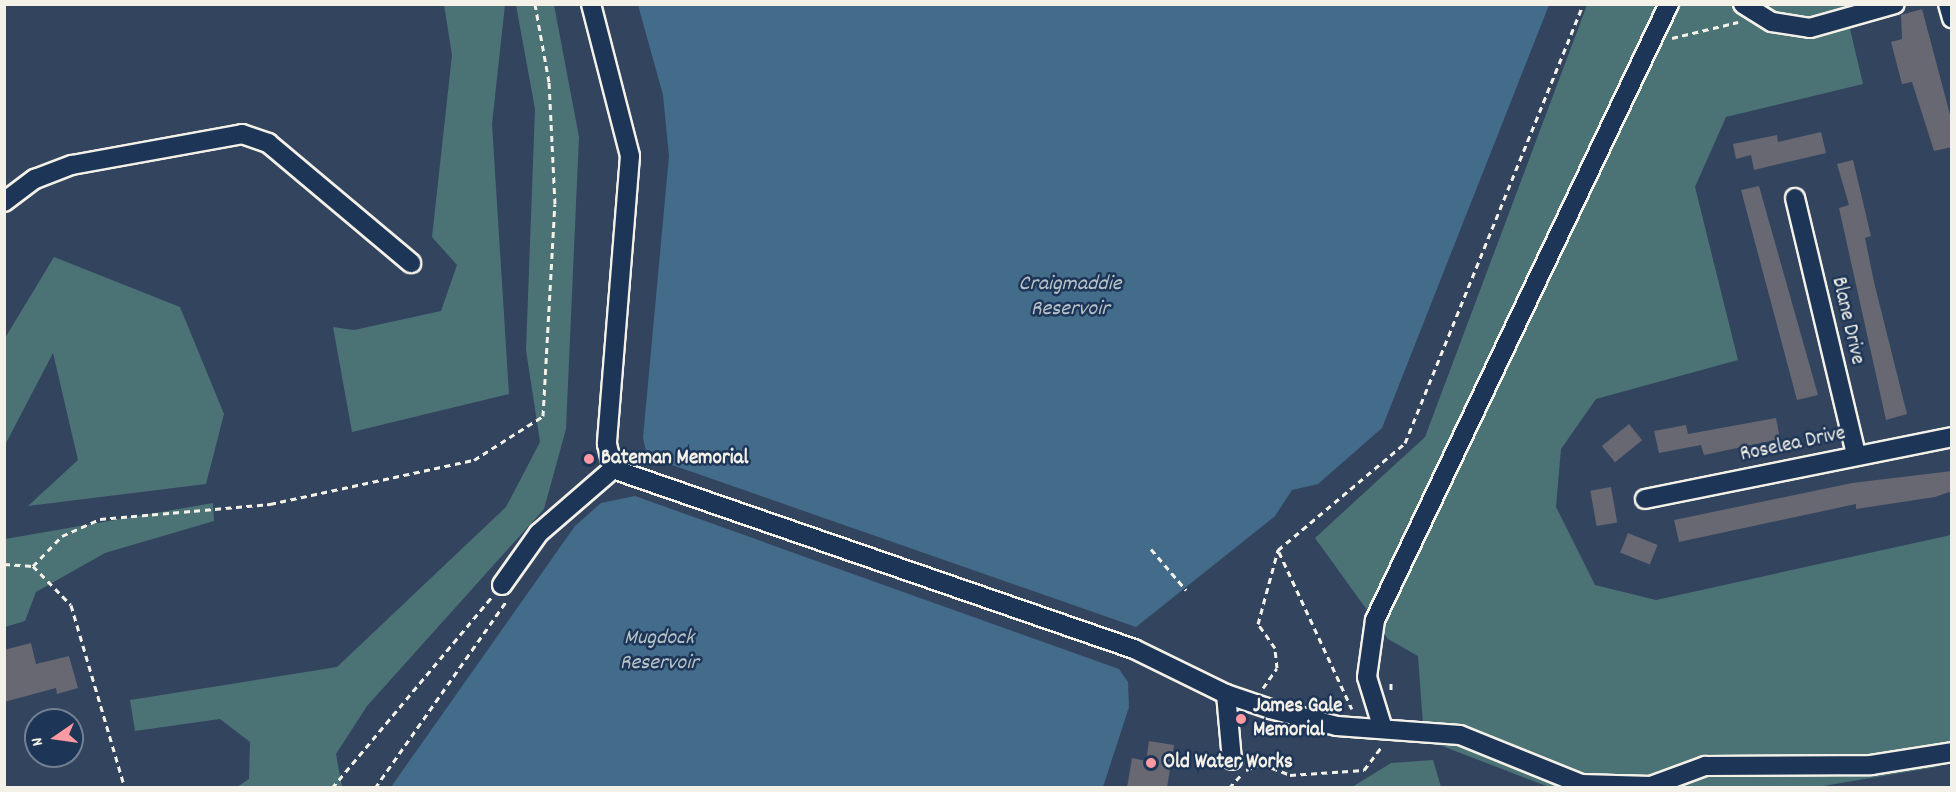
<!DOCTYPE html>
<html>
<head>
<meta charset="utf-8">
<style>
	body { margin:0 }
	#map { position:relative; width:1956px; height:792px; overflow:hidden; background:#33445f; font-family:Dekko,sans-serif }
	div>[style] { position:absolute }
	[style*='--x'] { left:calc(var(--x)*1px); top:calc(var(--y)*1px); width:calc(var(--w)*1px); rotate:calc(var(--a)*1deg) }
	.green>* { inset:0; background:#4b7275 }
	.water>* { inset:0; background:#436c8b }
	.building>* { inset:0; background:#676871; transform-origin:0 0 }
	.path>* { height:3px; margin-top:-1.5px; transform-origin:0; background:repeating-linear-gradient(90deg,#f4f1e8 0 6px,transparent 0 10.5px) }
	.roads { filter:drop-shadow(2px 0 #f4f1e8) drop-shadow(-2px 0 #f4f1e8) drop-shadow(0 2px #f4f1e8) drop-shadow(0 -2px #f4f1e8) }
	.minor>* { height:18px; margin:-9px; padding:0 9px; transform-origin:9px; border-radius:9px; background:#1d3557 }
	.dots>* { width:16px; height:16px; translate:-50% -50%; box-sizing:border-box; border:3px solid #1d3557; border-radius:50% }
	span { translate:-50% -50%; white-space:nowrap; text-align:center; line-height:1.15; -webkit-text-stroke:5px #1d3557; paint-order:stroke }
	.street-label { font-size:21px; color:#f4f1e8 }
	.poi-label { font-size:21px; color:#f4f1e8; font-weight:700 }
	.left { translate:0 -50%; text-align:left }
	.water-label { font-size:22px; color:#b6c2c7; font-style:italic }
	.frame { position:absolute; inset:0; border:6px solid #f4f1e8; pointer-events:none }
	.north { position:absolute; left:24px; top:708px; width:60px; height:60px; box-sizing:border-box; background:#1d3557; border:2px solid #738091; border-radius:50%; rotate:257deg; font-size:16px; font-weight:700; line-height:24px; text-align:center; color:#f4f1e8 }
	.north::after { content:''; display:block; margin:auto; width:21px; height:27px; background:#ff9aa2; clip-path:polygon(50% 0,100% 100%,50% 72%,0 100%) }
</style>
</head>
<body>
<div id="map">
	<div class="green">
		<i style="clip-path:polygon(444px 5px,505px 5px,492px 124px,509px 394px,352px 432px,333px 327px,354px 330px,441px 311px,457px 265px,432px 237px,452px 55px)"></i>
		<i style="clip-path:polygon(516px 5px,554px 5px,579px 137px,566px 429px,544px 509px,367px 706px,336px 754px,342px 787px,237px 787px,249px 779px,250px 742px,220px 719px,135px 731px,130px 700px,337px 667px,506px 507px,540px 442px,526px 350px,535px 109px)"></i>
		<i style="clip-path:polygon(1587px 5px,1898px 5px,1850px 29px,1863px 84px,1726px 117px,1695px 187px,1738px 360px,1596px 399px,1561px 449px,1556px 507px,1595px 585px,1656px 600px,1951px 535px,1951px 756px,1937px 767px,1817px 787px,1549px 787px,1424px 739px,1418px 656px,1388px 639px,1315px 538px,1425px 437px)"></i>
		<i style="clip-path:polygon(54px 257px,180px 307px,224px 414px,206px 484px,28px 506px,78px 460px,53px 353px,5px 445px,5px 338px)"></i>
		<i style="clip-path:polygon(213px 503px,214px 521px,105px 553px,36px 592px,25px 621px,5px 627px,5px 539px)"></i>
		<i style="clip-path:polygon(1433px 760px,1441px 787px,1352px 787px,1391px 763px)"></i>
	</div>
	<div class="water">
		<i style="clip-path:polygon(638px 5px,638px 4px,1549px 5px,1382px 428px,1318px 484px,1292px 490px,1275px 516px,1136px 627px,655px 459px,646px 451px,643px 438px,669px 156px,663px 95px)"></i>
		<i style="clip-path:polygon(635px 496px,1119px 669px,1128px 682px,1129px 707px,1103px 787px,391px 787px,575px 526px,601px 503px)"></i>
	</div>
	<div class="building">
		<i style="clip-path:polygon(1922px 9px,1952px 122px,1952px 147px,1934px 151px,1912px 82px,1902px 84px,1891px 42px,1902px 39px,1901px 15px)"></i>
		<i style="clip-path:polygon(1821px 132px,1826px 153px,1754px 170px,1751px 155px,1736px 159px,1733px 144px,1777px 135px,1778px 142px)"></i>
		<i style="clip-path:polygon(1853px 160px,1871px 236px,1865px 238px,1874px 282px,1907px 414px,1886px 420px,1839px 208px,1849px 205px,1837px 164px)"></i>
		<i style="clip-path:polygon(1759px 186px,1818px 395px,1797px 400px,1741px 190px)"></i>
		<i style="clip-path:polygon(1776px 418px,1780px 439px,1704px 455px,1701px 445px,1659px 453px,1654px 431px,1686px 425px,1688px 434px)"></i>
		<i style="left:1629px;top:424px;width:21px;height:35px;rotate:51deg"></i>
		<i style="clip-path:polygon(1952px 471px,1952px 491px,1935px 497px,1856px 509px,1856px 504px,1679px 542px,1674px 520px,1852px 483px)"></i>
		<i style="left:1611px;top:487px;width:36px;height:21px;rotate:80deg"></i>
		<i style="left:1628px;top:533px;width:32px;height:21px;rotate:22deg"></i>
		<i style="clip-path:polygon(31px 643px,36px 664px,69px 656px,78px 688px,57px 694px,56px 688px,4px 702px,4px 650px)"></i>
		<i style="clip-path:polygon(1149px 741px,1174px 745px,1167px 788px,1127px 788px,1132px 758px,1146px 761px)"></i>
	</div>
	<div class="path">
		<i style="--x:1672;--y:38;--w:68;--a:-13.6"></i>
		<i style="--x:1151;--y:549;--w:54;--a:49.5"></i>
		<i style="--x:1279;--y:552;--w:173;--a:65.1"></i>
		<i style="--x:4;--y:564;--w:29;--a:4"></i>
		<i style="--x:33;--y:566;--w:54;--a:45.7"></i>
		<i style="--x:71;--y:605;--w:191;--a:73.6"></i>
		<i style="--x:33;--y:566;--w:42;--a:-46"></i>
		<i style="--x:62;--y:536;--w:42;--a:-24.1"></i>
		<i style="--x:100;--y:519;--w:171;--a:-5"></i>
		<i style="--x:270;--y:504;--w:209;--a:-12.2"></i>
		<i style="--x:474;--y:460;--w:82;--a:-32.5"></i>
		<i style="--x:543;--y:416;--w:212;--a:-86.8"></i>
		<i style="--x:555;--y:204;--w:122;--a:-92.8"></i>
		<i style="--x:549;--y:82;--w:79;--a:-100.2"></i>
		<i style="--x:1391;--y:683;--w:10;--a:90"></i>
		<i style="--x:1263;--y:688;--w:24;--a:-55"></i>
		<i style="--x:1277;--y:668;--w:20;--a:-96"></i>
		<i style="--x:1275;--y:648;--w:29;--a:-125"></i>
		<i style="--x:1258;--y:624;--w:77;--a:-74.9"></i>
		<i style="--x:1278;--y:550;--w:166;--a:-40.1"></i>
		<i style="--x:1405;--y:443;--w:474;--a:-67.9"></i>
		<i style="--x:1246;--y:770;--w:17;--a:-21"></i>
		<i style="--x:1262;--y:764;--w:30;--a:21"></i>
		<i style="--x:1290;--y:775;--w:74;--a:-3.9"></i>
		<i style="--x:1364;--y:770;--w:30;--a:-53"></i>
		<i style="--x:332;--y:788;--w:248;--a:-50.1"></i>
		<i style="--x:375;--y:788;--w:230;--a:-54.9"></i>
		<i style="--x:1229;--y:788;--w:18;--a:-47"></i>
	</div>
	<div class="roads">
		<div class="minor">
			<i style="--x:591;--y:4;--w:157;--a:75.6"></i>
			<i style="--x:630;--y:156;--w:289;--a:94.6"></i>
			<i style="--x:607;--y:444;--w:26;--a:77"></i>
			<i style="--x:613;--y:469;--w:551;--a:19.06"></i>
			<i style="--x:1134;--y:649;--w:102;--a:26.1"></i>
			<i style="--x:1226;--y:694;--w:46;--a:18.8"></i>
			<i style="--x:1270;--y:709;--w:69;--a:14.2"></i>
			<i style="--x:1337;--y:726;--w:123;--a:4.2"></i>
			<i style="--x:1460;--y:735;--w:131;--a:22"></i>
			<i style="--x:1581;--y:784;--w:70;--a:1.6"></i>
			<i style="--x:1651;--y:786;--w:58;--a:-20.3"></i>
			<i style="--x:1705;--y:766;--w:166;--a:-0.3"></i>
			<i style="--x:1871;--y:765;--w:82;--a:-9.1"></i>
			<i style="--x:1743;--y:4;--w:34;--a:32"></i>
			<i style="--x:1772;--y:22;--w:38;--a:9"></i>
			<i style="--x:1810;--y:28;--w:88;--a:-15.8"></i>
			<i style="--x:1948;--y:4;--w:15;--a:74"></i>
			<i style="--x:1795;--y:198;--w:264;--a:76.6"></i>
			<i style="--x:4;--y:202;--w:39;--a:-37"></i>
			<i style="--x:35;--y:179;--w:40;--a:-21"></i>
			<i style="--x:72;--y:165;--w:173;--a:-10.3"></i>
			<i style="--x:242;--y:134;--w:28;--a:19"></i>
			<i style="--x:268;--y:143;--w:187;--a:40"></i>
			<i style="--x:1645;--y:499;--w:313;--a:-11.4"></i>
			<i style="--x:502;--y:585;--w:64;--a:-54.6"></i>
			<i style="--x:539;--y:533;--w:98;--a:-40.9"></i>
			<i style="--x:1226;--y:694;--w:66;--a:84.8"></i>
			<i style="--x:1383;--y:729;--w:54;--a:-107.1"></i>
			<i style="--x:1367;--y:677;--w:58;--a:-82"></i>
			<i style="--x:1375;--y:620;--w:683;--a:-64.49"></i>
		</div>
	</div>
	<div class="dots">
		<i style="left:589px;top:459px;background:#ff9aa2"></i>
		<i style="left:1241px;top:719px;background:#ff9aa2"></i>
		<i style="left:1151px;top:763px;background:#ff9aa2"></i>
	</div>
	<div class="street-label">
		<span style="left:1847px;top:321px;rotate:77deg">Blane Drive</span>
		<span style="left:1793px;top:445px;rotate:-12deg">Roselea Drive</span>
	</div>
	<div class="poi-label">
		<span class="left" style="left:601px;top:459px">Bateman Memorial</span>
		<span class="left" style="left:1253px;top:719px">James Gale<br>Memorial</span>
		<span class="left" style="left:1163px;top:763px">Old Water Works</span>
	</div>
	<div class="water-label">
		<span style="left:1070px;top:297px">Craigmaddie<br>Reservoir</span>
		<span style="left:659px;top:651px">Mugdock<br>Reservoir</span>
	</div>
	<div class="frame"></div>
	<div class="north">N</div>
</div>
</body>
</html>
